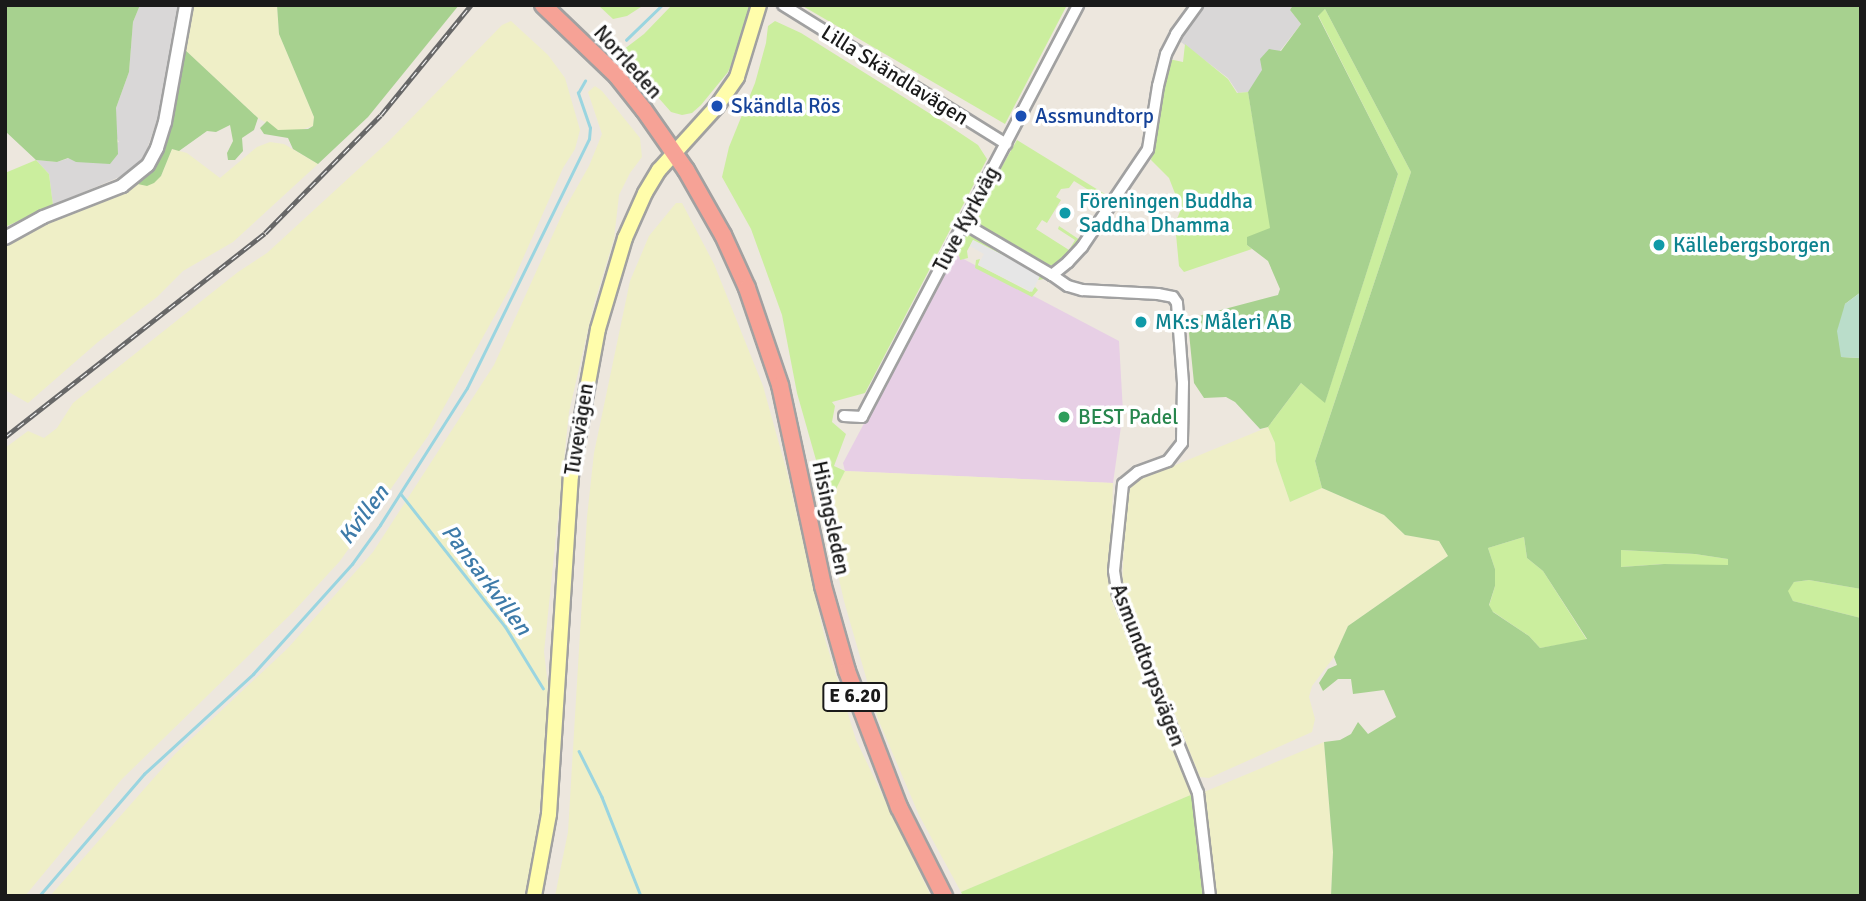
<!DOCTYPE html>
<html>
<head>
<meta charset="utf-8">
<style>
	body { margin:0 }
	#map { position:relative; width:1866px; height:901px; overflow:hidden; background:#ede7de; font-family:Signika,sans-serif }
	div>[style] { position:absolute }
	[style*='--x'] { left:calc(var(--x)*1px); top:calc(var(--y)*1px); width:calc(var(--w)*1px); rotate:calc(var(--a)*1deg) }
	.residential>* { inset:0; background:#d9d7d7 }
	.industrial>* { inset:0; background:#e7cfe5 }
	.farmland>* { inset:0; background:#efefc7 }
	.grass>* { inset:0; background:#cbee9e }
	.forest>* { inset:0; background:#a7d18f }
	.wetland>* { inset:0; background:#baddca }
	.parking>* { inset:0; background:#e6e6e6 }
	.stream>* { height:2.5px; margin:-1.25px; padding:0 1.25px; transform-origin:1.25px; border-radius:1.25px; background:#9ad5e0 }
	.roads { filter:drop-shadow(2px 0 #a1a1a1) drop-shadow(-2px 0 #a1a1a1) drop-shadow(0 2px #a1a1a1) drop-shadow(0 -2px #a1a1a1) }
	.minor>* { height:10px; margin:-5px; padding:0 5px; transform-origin:5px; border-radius:5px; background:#fff }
	.tertiary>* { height:12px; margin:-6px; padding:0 6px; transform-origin:6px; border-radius:6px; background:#fff }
	.secondary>* { height:14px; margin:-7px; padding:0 7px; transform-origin:7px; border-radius:7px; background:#fffdab }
	.trunk>* { height:16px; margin:-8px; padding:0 8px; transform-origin:8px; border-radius:8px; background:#f6a296 }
	.rail>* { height:5px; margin-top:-2.5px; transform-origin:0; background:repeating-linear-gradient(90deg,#fff 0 8px,#686868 0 16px); box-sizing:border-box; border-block:2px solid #686868 }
	.dots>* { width:19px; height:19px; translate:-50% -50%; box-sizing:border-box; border:4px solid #fff; border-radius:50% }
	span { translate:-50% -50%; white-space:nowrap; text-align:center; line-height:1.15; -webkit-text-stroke:7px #fff; paint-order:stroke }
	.shield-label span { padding:2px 5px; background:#fff; border:2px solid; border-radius:5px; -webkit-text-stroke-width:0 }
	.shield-label { font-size:19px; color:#1a1a1a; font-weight:700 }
	.street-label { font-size:21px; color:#1a1a1a }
	.transit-label { font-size:21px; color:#164399 }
	.left { translate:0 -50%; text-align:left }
	.culture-label { font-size:21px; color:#0d838f }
	.leisure-label { font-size:21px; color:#27864d }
	.water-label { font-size:23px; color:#3e7ba9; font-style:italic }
	.frame { position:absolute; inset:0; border:7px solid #1a1a1a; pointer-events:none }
</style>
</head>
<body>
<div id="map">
	<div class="residential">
		<i style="clip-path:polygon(140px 5px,181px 5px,165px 97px,144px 158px,136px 170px,53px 205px,49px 174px,36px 160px,57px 162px,119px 142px,115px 135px,116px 108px,129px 72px,133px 22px)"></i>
		<i style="clip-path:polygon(1202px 5px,1293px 5px,1290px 10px,1301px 24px,1248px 92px,1238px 93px,1228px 78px,1177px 39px)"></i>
	</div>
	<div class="industrial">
		<i style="clip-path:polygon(954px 254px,1119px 341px,1123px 412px,1113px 483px,845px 471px,843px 463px)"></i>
	</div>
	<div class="farmland">
		<i style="clip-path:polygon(192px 5px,277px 5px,279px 34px,314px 117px,313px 126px,300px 130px,278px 130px,258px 118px,183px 48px)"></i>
		<i style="clip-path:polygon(511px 21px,548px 55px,565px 78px,580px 130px,575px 149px,563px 168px,509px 290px,428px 436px,340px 561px,293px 612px,122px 779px,25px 896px,5px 896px,5px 448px,28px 431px,44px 438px,57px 428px,73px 403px,238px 272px,267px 253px,389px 141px,502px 25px)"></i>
		<i style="clip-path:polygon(595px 86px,602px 91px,640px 138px,642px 157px,630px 173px,619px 195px,614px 239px,594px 304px,569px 412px,544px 652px,548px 685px,544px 767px,536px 844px,524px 896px,50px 896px,175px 754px,288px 648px,373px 552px,494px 365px,564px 210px,589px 166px,602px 134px,588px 92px)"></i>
		<i style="clip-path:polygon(270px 142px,284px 144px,318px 164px,233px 242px,183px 271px,157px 297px,98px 342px,28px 403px,5px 390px,5px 243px,45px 220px,133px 183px,161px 176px,172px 149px,187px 153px,220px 178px,257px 147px)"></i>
		<i style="clip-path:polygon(676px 203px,682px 203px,714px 264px,763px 386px,788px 476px,825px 639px,856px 740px,931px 896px,555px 896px,568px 832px,587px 517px,594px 453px,630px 281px,649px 236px)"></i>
		<i style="clip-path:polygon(1268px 427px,1275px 443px,1276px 461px,1290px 502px,1322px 488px,1384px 515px,1405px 535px,1439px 541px,1448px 556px,1348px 626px,1334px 657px,1312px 686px,1309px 697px,1315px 719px,1312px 732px,1209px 778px,1200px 777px,1122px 586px,1126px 499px,1129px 487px,1139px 480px)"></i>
		<i style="clip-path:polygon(845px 471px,1113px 483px,1110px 574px,1113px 596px,1193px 794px,961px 892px,919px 815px,878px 719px,844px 601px,824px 513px)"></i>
		<i style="clip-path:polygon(1324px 742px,1333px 852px,1331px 896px,1215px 896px,1204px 792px)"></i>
	</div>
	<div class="grass">
		<i style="clip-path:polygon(598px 5px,644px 5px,627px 16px,613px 19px)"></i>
		<i style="clip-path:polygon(672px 5px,751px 5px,743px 37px,728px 72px,701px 105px,692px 113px,682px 115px,671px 112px,619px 53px,644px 34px)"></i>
		<i style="clip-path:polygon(801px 5px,1067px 5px,1005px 124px)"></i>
		<i style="clip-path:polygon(1325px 9px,1411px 172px,1315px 461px,1322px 488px,1290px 502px,1276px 461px,1275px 443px,1268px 427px,1301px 383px,1325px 402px,1398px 174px,1318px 15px)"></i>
		<i style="clip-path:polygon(775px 21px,801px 33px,945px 123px,978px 145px,987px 159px,865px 393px,832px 402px,835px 406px,832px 422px,846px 434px,834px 466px,845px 471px,824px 513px,816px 460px,797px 393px,782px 315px,751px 229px,722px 177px,729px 147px,755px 83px,766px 43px,768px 26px)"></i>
		<i style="clip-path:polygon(1185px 44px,1228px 79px,1237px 93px,1248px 92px,1271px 228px,1247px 245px,1252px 249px,1184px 272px,1179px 266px,1175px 224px,1181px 209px,1169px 178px,1151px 160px,1169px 59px,1183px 62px)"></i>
		<i style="clip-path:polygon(1017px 140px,1108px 196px,1105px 200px,1074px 181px,1069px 188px,1061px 189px,1056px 197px,1061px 200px,1047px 223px,1042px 220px,1036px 229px,1069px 250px,1075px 240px,1058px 229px,1059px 226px,1080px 240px,1057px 266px,1044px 264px,976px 226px,972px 219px)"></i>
		<i style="clip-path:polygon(36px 160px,49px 174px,53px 205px,5px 227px,5px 173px)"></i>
		<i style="clip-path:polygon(971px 231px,1045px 277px,1044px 279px,1038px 280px,1040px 274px,973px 240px,967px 251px,968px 258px,960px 260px,958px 249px,963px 235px)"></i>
		<i style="clip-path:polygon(980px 259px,978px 265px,1030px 292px,1035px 287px,1038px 290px,1032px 297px,975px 268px,976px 260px)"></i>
		<i style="clip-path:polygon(1524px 537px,1527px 558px,1543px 571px,1587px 640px,1540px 648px,1529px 636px,1492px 611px,1489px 606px,1495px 586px,1495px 569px,1488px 548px)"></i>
		<i style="clip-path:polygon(1621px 550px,1695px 554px,1728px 559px,1728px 566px,1664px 564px,1621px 567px)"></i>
		<i style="clip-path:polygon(1809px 580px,1861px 589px,1861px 618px,1793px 601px,1787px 591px,1794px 582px)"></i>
		<i style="clip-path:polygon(1193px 794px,1205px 896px,963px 896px,961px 892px)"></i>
	</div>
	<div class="forest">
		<i style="clip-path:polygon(5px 5px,140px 5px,133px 22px,129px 72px,116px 108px,118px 154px,110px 164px,76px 162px,68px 158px,57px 162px,36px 160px,5px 131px)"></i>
		<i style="clip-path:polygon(277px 5px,459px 5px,368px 117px,318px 164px,293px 149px,288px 138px,264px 134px,260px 128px,267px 121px,278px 130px,308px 129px,313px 126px,314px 117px,279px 34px)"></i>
		<i style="clip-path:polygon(evenodd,1293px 5px,1861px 5px,1861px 292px,1845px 304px,1841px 357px,1861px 358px,1861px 589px,1809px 580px,1794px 582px,1788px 591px,1793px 601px,1861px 618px,1861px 896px,1331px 896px,1333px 852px,1324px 742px,1340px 740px,1351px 734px,1358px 722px,1368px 734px,1396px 717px,1384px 690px,1353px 694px,1351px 679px,1338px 679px,1323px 691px,1319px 683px,1328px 669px,1337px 665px,1334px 657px,1348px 626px,1448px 556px,1439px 541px,1405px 535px,1384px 515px,1322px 488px,1315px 461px,1411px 172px,1325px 9px,1318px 16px,1398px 174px,1325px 403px,1301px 383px,1268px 427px,1260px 429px,1235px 402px,1226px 397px,1204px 398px,1194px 383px,1188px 323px,1202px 315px,1278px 295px,1280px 289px,1268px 261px,1247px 245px,1247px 237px,1270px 228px,1248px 92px,1262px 70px,1260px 59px,1269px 49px,1281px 51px,1301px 24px,1290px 10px,1293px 5px,1524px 537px,1527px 558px,1543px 571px,1587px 639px,1540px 648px,1529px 636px,1493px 612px,1489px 605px,1495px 586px,1495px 569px,1488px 548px,1524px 537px,1293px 5px,1621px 550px,1695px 554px,1728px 559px,1728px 565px,1664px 564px,1621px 567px,1621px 550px)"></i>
		<i style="clip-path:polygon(183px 48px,258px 118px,254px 130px,242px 138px,243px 151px,235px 160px,228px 160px,227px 153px,233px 141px,230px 125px,216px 132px,207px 131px,179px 151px,172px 149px,161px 176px,154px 183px,147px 186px,133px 183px,146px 171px)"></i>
	</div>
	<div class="wetland">
		<i style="clip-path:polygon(1861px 292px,1861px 358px,1841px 357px,1837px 331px,1845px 304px)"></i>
	</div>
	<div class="parking">
		<i style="clip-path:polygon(973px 240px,1041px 274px,1032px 292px,978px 265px,984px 254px,970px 246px)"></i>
	</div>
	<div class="stream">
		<i style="--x:626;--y:40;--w:50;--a:-44.2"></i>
		<i style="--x:401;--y:494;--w:168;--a:51.8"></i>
		<i style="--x:505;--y:626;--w:73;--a:58.5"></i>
		<i style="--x:579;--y:751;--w:51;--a:63.4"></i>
		<i style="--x:602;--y:797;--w:106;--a:68.5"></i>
		<i style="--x:39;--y:896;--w:161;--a:-49.3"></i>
		<i style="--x:144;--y:774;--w:148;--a:-42.5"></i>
		<i style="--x:253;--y:674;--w:148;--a:-48"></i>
		<i style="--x:352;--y:564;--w:48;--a:-54.3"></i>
		<i style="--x:380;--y:525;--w:162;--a:-57.6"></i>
		<i style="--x:467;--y:388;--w:277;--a:-63.9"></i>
		<i style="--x:589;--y:139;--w:11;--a:-85"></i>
		<i style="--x:590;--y:128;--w:37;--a:-109"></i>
		<i style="--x:578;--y:93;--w:14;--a:-60"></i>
	</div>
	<div class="roads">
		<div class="minor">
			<i style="--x:783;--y:5;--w:263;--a:31.9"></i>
			<i style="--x:965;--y:224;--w:101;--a:30.4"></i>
			<i style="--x:1052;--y:275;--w:21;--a:-39"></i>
			<i style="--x:1068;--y:262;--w:21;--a:-47"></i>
			<i style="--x:1082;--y:247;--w:118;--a:-56"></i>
			<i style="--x:1148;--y:149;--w:64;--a:-81"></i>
			<i style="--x:1158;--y:86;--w:33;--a:-76"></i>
			<i style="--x:1166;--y:54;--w:22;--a:-63"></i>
			<i style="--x:1176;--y:34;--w:36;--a:-54"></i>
			<i style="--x:1052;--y:275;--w:19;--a:35"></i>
			<i style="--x:1068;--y:286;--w:15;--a:16"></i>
			<i style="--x:1082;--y:290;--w:76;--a:3"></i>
			<i style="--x:1158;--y:294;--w:15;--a:11"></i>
			<i style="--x:1173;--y:297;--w:7;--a:56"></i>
			<i style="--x:1177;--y:303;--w:80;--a:85.7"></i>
			<i style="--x:1183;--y:383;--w:60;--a:91"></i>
			<i style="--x:1182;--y:443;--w:23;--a:128"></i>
			<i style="--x:1168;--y:461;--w:32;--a:160"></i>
			<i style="--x:1138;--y:472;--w:19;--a:141"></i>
			<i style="--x:1123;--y:484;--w:87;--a:95.9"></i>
			<i style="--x:1114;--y:571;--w:24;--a:81"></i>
			<i style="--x:1118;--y:595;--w:214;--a:68"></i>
			<i style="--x:1198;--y:793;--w:104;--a:83.4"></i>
			<i style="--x:844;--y:416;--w:18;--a:3"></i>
			<i style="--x:862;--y:417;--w:465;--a:-62.3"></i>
		</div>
		<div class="tertiary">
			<i style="--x:5;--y:238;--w:43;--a:-28.9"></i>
			<i style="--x:43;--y:217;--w:85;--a:-21.4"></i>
			<i style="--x:122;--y:186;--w:33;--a:-39"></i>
			<i style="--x:148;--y:165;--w:19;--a:-62"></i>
			<i style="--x:157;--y:148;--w:27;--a:-73"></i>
			<i style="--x:165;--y:122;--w:119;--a:-79.8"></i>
		</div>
		<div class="secondary">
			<i style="--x:534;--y:896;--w:83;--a:-79.6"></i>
			<i style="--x:549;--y:814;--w:339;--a:-86.3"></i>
			<i style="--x:571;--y:476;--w:149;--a:-79.6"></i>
			<i style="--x:598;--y:329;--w:95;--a:-73.5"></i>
			<i style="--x:625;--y:238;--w:49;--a:-66"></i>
			<i style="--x:645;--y:193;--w:27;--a:-59"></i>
			<i style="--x:659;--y:170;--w:86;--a:-47.8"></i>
			<i style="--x:717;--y:106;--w:35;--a:-55"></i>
			<i style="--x:737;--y:77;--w:75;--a:-73"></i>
		</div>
		<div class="trunk">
			<i style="--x:543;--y:5;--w:103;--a:43.8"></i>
			<i style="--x:617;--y:76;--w:43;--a:51.5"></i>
			<i style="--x:644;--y:110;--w:73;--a:55"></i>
			<i style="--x:686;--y:170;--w:75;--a:60.4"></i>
			<i style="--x:723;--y:235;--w:58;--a:65.6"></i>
			<i style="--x:747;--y:288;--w:102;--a:71.2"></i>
			<i style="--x:780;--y:385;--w:206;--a:77.9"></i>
			<i style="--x:823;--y:586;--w:88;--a:74.2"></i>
			<i style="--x:847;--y:671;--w:146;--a:69.1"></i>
			<i style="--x:899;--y:807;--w:100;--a:63.2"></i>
		</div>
	</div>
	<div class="rail">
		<i style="--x:5;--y:437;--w:330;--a:-38.1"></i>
		<i style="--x:265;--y:233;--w:165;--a:-45.5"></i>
		<i style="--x:381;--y:115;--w:142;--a:-50.7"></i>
	</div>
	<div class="dots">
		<i style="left:717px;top:106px;background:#1a4fb4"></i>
		<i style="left:1021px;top:116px;background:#1a4fb4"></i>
		<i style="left:1065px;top:213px;background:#0f9aa8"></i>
		<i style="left:1659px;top:245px;background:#0f9aa8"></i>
		<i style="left:1141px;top:322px;background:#0f9aa8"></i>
		<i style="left:1064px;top:417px;background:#2e9e5b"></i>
	</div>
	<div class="shield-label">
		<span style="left:855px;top:697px">E 6.20</span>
	</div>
	<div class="street-label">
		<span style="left:628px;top:62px;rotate:48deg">Norrleden</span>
		<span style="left:895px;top:75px;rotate:32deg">Lilla Skändlavägen</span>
		<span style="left:966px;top:219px;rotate:-62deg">Tuve Kyrkväg</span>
		<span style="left:579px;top:429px;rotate:-81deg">Tuvevägen</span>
		<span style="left:831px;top:518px;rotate:78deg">Hisingsleden</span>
		<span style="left:1148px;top:665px;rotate:69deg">Asmundtorpsvägen</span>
	</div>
	<div class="transit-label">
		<span class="left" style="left:731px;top:106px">Skändla Rös</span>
		<span class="left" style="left:1035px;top:116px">Assmundtorp</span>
	</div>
	<div class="culture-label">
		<span class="left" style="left:1079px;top:213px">Föreningen Buddha<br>Saddha Dhamma</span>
		<span class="left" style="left:1673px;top:245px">Källebergsborgen</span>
		<span class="left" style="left:1155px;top:322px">MK:s Måleri AB</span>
	</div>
	<div class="leisure-label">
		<span class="left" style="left:1078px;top:417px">BEST Padel</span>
	</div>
	<div class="water-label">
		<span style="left:364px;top:515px;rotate:-53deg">Kvillen</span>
		<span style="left:486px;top:580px;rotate:53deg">Pansarkvillen</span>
	</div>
	<div class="frame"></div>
</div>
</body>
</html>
